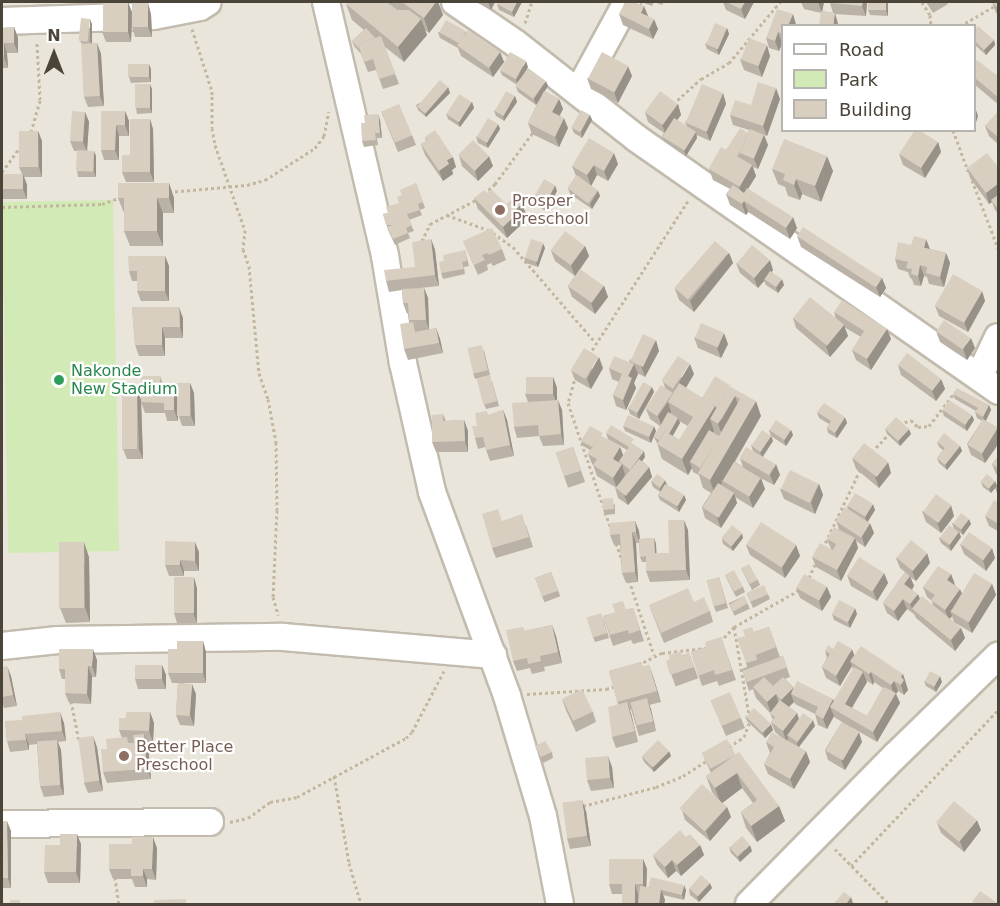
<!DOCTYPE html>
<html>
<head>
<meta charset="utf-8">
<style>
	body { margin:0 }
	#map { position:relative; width:1000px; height:906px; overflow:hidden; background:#f6f3ec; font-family:"DejaVu Sans",sans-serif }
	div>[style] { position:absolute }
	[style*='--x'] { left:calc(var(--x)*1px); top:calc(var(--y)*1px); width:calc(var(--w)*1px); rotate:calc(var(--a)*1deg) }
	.residential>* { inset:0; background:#eae5da }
	.green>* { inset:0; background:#d2eab5; transform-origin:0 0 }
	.path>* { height:3px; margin-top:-1.5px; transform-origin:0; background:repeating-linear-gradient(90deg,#c4b79f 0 3px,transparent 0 6px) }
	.roads { filter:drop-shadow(2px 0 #c2bbae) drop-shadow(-2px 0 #c2bbae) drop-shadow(0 2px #c2bbae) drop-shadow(0 -2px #c2bbae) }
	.minor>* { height:26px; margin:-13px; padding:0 13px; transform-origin:13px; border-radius:13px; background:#fff }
	.wall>* { inset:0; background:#bab2a6; transform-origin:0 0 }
	.shaded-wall>* { inset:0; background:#979187 }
	.building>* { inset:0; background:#d8cfc1; transform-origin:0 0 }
	.dots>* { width:16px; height:16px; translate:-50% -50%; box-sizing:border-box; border:3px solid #fff; border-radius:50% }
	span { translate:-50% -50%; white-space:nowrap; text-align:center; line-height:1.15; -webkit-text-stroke:4.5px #fff; paint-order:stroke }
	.education-label { font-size:16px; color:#785e54 }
	.left { translate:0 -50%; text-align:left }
	.leisure-label { font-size:16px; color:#27864d }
	.frame { position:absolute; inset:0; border:3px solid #4b4439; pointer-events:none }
	.legend { position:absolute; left:781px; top:24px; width:195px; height:108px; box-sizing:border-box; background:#fff; border:2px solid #b7b4b0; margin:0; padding:8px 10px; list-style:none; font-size:18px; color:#4b4439 }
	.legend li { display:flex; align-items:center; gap:12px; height:30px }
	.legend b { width:30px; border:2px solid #b7b4b0 }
	.north { position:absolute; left:24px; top:24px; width:60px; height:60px; -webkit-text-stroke:4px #fff; paint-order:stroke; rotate:0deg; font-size:16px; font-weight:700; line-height:24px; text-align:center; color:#4b4439 }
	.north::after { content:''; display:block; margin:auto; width:21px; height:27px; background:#4b4439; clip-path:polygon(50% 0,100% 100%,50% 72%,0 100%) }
</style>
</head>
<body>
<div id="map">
	<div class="residential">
		<i style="clip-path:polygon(evenodd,2px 2px,998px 2px,998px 904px,2px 904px,2px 2px,782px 26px,974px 26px,974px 130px,782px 130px,782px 26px)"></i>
	</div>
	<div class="green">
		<i style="left:113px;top:200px;width:351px;height:111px;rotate:89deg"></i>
	</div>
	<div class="path">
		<i style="--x:922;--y:2;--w:15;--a:58"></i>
		<i style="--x:930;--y:15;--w:11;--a:85"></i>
		<i style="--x:525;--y:23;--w:22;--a:-72"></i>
		<i style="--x:960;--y:26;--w:44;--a:-30.1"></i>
		<i style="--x:192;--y:29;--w:65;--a:72.1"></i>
		<i style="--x:212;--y:91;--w:37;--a:90"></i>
		<i style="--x:212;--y:128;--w:17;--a:80"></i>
		<i style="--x:215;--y:145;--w:90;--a:70.6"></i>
		<i style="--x:245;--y:230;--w:19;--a:96"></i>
		<i style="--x:243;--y:249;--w:18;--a:71"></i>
		<i style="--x:249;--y:266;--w:107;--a:84.7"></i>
		<i style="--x:259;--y:373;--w:28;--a:71"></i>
		<i style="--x:268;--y:399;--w:44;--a:79.5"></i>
		<i style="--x:276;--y:442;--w:68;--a:89.2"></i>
		<i style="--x:277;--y:510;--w:87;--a:92.6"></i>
		<i style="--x:273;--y:597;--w:19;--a:74"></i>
		<i style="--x:673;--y:104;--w:38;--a:-42"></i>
		<i style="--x:701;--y:79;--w:32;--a:-30"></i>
		<i style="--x:729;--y:63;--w:80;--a:-50.1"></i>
		<i style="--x:953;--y:130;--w:44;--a:69.9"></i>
		<i style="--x:31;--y:132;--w:33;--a:-74"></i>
		<i style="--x:40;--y:100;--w:58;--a:-93"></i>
		<i style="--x:2;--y:172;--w:31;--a:-54"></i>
		<i style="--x:972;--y:180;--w:73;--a:69.1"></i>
		<i style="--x:169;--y:192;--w:78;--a:-5.1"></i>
		<i style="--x:247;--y:185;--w:19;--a:-16"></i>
		<i style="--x:265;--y:180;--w:59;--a:-32.6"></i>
		<i style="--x:315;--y:148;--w:15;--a:-53"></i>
		<i style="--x:324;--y:136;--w:25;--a:-79"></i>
		<i style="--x:484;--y:194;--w:15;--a:-42"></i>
		<i style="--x:495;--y:184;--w:66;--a:-53.7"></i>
		<i style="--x:2;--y:207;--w:100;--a:-1.7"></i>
		<i style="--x:102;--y:204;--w:20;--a:-20"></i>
		<i style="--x:447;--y:215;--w:44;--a:20.1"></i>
		<i style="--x:493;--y:233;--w:24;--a:35"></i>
		<i style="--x:513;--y:247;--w:127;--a:49.2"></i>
		<i style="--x:422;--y:241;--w:19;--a:-65"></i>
		<i style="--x:430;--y:224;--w:52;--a:-27.6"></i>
		<i style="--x:589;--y:355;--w:183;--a:-57.3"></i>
		<i style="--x:576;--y:375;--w:29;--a:106"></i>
		<i style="--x:568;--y:403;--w:109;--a:71.2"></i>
		<i style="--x:899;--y:424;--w:13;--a:-18"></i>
		<i style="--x:911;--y:420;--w:10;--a:45"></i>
		<i style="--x:918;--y:427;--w:11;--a:-5"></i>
		<i style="--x:929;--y:426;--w:43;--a:-52.6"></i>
		<i style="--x:872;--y:452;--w:26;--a:-47"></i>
		<i style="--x:605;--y:512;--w:15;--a:70"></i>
		<i style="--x:616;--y:543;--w:21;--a:71"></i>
		<i style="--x:823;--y:548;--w:86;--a:-64.6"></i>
		<i style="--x:809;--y:578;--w:17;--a:-66"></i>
		<i style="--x:629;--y:580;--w:79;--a:71.6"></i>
		<i style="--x:734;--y:627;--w:89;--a:80.3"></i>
		<i style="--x:720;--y:642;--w:21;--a:-47"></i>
		<i style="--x:734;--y:627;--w:75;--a:-29.6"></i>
		<i style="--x:638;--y:665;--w:27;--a:-27"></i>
		<i style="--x:662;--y:653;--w:44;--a:-6.5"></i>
		<i style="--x:527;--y:694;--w:79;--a:-3.6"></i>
		<i style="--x:606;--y:689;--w:10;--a:-17"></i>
		<i style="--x:71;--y:701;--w:41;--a:78.7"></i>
		<i style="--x:729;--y:747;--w:18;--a:-34"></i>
		<i style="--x:744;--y:737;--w:17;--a:-69"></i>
		<i style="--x:334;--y:776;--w:88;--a:80.2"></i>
		<i style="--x:349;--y:863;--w:43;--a:73.7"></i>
		<i style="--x:583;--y:806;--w:75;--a:-14.6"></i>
		<i style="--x:656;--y:787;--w:29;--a:-22"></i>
		<i style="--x:683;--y:776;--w:30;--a:-33"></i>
		<i style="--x:230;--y:822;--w:18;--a:-13"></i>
		<i style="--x:248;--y:818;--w:27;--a:-36"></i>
		<i style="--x:270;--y:802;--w:27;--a:-10"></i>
		<i style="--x:297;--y:797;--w:124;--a:-28.4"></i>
		<i style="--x:406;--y:738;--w:8;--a:-45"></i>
		<i style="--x:412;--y:732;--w:69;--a:-62.3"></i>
		<i style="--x:835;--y:849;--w:77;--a:45.5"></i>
		<i style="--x:851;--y:866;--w:214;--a:-46.7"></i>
		<i style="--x:115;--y:877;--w:27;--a:82"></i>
	</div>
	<div class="roads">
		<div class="minor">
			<i style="--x:326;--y:2;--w:261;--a:76.9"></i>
			<i style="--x:385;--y:256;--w:109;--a:80.5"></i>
			<i style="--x:403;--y:363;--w:132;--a:77.3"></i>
			<i style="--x:432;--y:492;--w:217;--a:69.8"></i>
			<i style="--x:507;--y:696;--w:125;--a:73.3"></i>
			<i style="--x:543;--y:816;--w:90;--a:79.1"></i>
			<i style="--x:455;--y:2;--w:73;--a:34.3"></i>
			<i style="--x:515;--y:43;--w:154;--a:38.1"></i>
			<i style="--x:636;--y:138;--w:442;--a:34.9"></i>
			<i style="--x:2;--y:21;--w:152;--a:-1.9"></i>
			<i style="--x:154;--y:16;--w:47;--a:-11.1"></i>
			<i style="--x:200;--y:7;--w:9;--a:-32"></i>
			<i style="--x:578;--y:92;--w:102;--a:-61.4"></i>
			<i style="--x:979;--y:377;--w:44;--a:-64.6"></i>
			<i style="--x:2;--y:646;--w:56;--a:-6.1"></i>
			<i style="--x:58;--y:640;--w:225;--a:-0.8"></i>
			<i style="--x:283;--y:637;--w:211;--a:4.9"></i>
			<i style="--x:2;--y:824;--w:208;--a:-0.6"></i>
			<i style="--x:749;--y:904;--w:208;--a:-45.4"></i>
			<i style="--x:895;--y:756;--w:144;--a:-44.2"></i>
		</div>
	</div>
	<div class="wall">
		<i style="clip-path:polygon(386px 2px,438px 2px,443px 15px,429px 33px,425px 30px,427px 35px,404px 62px,385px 47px,399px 84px,383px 89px,376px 70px,368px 72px,361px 54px,354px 46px,352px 41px,364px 30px,352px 20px,346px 4px,386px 3px,396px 10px,397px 10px)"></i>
		<i style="clip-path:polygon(476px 2px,495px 2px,491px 10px)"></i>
		<i style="clip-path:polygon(522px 2px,514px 17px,499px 10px,497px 4px)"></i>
		<i style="clip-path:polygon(641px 2px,664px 2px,662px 5px,654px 2px,652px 6px)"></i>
		<i style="clip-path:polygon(723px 2px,754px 2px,745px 19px,726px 10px)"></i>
		<i style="clip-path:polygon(801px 2px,824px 2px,822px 11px,833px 13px,830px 3px,867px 2px,866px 16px,835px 14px,838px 24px,821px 13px,804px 9px)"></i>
		<i style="clip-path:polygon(888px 2px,888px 16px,870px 15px,868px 10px)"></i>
		<i style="clip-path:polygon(926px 2px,947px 2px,948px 4px,933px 13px)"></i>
		<i style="clip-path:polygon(992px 2px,999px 2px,999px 15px,996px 13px)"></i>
		<i style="clip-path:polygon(644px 6px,648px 16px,658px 29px,653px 39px,623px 25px,619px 14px)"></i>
		<i style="clip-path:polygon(132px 11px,151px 14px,152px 37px,135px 37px,132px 27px,131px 42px,106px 42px,102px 32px)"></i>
		<i style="clip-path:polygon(793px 14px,796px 25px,783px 26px,783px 43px,779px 51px,769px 48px,766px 38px)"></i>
		<i style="clip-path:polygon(92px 24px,92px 44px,97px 43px,101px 54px,104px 106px,88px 107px,84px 97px,82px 44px,80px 41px)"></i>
		<i style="clip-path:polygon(14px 27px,18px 38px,18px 53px,7px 53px,8px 68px,2px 68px,2px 28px)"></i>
		<i style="clip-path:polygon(727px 28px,729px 34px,719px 55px,707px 49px,705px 44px)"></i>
		<i style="clip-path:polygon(975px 30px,994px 40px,995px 45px,986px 55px,975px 45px)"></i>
		<i style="clip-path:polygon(438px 32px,467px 32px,500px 52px,504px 62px,493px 77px,461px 56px,458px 48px,440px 38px)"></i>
		<i style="clip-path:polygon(770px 56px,762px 77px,744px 70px,740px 59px)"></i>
		<i style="clip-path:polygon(975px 63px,999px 77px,999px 105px,975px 85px)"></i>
		<i style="clip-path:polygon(528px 67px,523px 76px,548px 86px,544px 91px,559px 99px,563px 109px,560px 115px,568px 128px,559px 147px,532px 134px,528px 123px,541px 96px,536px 105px,518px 92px,516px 87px,517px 85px,502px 75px,500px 70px)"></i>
		<i style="clip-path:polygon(151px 69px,151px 82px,131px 83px,129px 77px)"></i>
		<i style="clip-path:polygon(632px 76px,618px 103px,591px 89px,587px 78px)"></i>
		<i style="clip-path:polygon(448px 87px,450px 93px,426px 117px,418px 110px,416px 105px)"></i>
		<i style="clip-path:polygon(152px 89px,152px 113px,137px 114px,136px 108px)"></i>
		<i style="clip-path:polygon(723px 93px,726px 104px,710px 141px,697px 135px,697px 138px,686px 156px,664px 141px,662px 136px,664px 133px,648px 122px,645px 112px,678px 104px,681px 115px,677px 120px,687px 127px,685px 122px)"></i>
		<i style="clip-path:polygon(515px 96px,517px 102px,504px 121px,496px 116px,494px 111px)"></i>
		<i style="clip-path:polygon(780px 99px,767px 136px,764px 135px,768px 145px,758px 169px,753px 167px,756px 176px,748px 189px,797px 228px,790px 239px,748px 212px,746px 215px,730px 205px,726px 194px,730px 189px,713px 180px,709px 169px,726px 150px,748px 133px,749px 130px,733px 125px,730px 115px,751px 105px)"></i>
		<i style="clip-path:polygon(472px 102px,474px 108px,460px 127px,448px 119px,446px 114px)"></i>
		<i style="clip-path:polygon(125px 111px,129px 121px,129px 136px,119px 136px,119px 160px,104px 160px,101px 150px)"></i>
		<i style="clip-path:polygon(381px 111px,412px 135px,416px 145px,398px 152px)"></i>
		<i style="clip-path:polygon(999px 111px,999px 145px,989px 136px,985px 126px)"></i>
		<i style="clip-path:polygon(85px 112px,89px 122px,87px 150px,96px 156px,96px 177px,78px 177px,77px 171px,77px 151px,74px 151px,70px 141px)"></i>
		<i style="clip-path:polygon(590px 115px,592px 120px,582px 138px,574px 133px,572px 128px)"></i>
		<i style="clip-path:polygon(150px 119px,153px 129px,154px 182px,126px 182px,122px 172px,130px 155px)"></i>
		<i style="clip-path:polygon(380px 120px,382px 138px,377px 138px,378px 145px,364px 147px,362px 141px)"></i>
		<i style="clip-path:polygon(498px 124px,500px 129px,488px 148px,478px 143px,476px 137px)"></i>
		<i style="clip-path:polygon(38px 131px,42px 141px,42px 177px,24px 177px,27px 185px,27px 199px,2px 199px,2px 174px,22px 174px,19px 167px)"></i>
		<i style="clip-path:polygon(425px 137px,456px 167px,452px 170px,453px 174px,443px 181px,425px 155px,421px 144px,426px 141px)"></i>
		<i style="clip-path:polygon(938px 142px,941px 152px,925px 178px,903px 165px,899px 154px)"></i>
		<i style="clip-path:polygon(459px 155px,493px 166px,478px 181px,462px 166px)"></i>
		<i style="clip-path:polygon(618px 164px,608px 181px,597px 175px,591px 186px,598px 191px,600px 196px,592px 209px,570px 194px,568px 188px,576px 176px,572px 166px)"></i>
		<i style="clip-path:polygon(967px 168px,999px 168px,999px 215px,995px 210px,992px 202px,989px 204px,970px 178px)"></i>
		<i style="clip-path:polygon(772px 169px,833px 171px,821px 202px,802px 194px,800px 200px,788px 196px,785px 187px,778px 184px)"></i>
		<i style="clip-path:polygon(169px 183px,174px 198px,174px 213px,163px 213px,163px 246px,130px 246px,124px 231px,124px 213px,118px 198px)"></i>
		<i style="clip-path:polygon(416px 183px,425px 208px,420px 210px,422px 215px,409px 220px,414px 231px,408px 233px,410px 238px,395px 245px,388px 230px,383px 214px,388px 213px,399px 203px,402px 195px)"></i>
		<i style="clip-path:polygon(557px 191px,546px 211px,535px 205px,533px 200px)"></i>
		<i style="clip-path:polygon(487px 193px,506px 204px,522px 204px,526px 214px,521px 219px,523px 223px,507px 238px,478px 209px,474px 198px)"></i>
		<i style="clip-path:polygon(797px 236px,882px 278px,886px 288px,880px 297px,801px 247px)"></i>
		<i style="clip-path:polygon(431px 239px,435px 250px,439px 286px,420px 288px,424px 288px,428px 298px,429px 330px,436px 328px,440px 339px,443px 353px,408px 360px,404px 349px,409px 322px,408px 313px,407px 314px,403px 303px,402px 290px,389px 292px,386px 281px,415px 267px)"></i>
		<i style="clip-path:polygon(463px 241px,502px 249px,506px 260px,493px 266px,491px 263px,487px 265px,488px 270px,478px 275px)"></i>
		<i style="clip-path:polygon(585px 246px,589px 256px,577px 274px,604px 286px,608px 297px,595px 314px,572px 297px,568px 286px,575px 276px,555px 261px,551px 251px)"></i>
		<i style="clip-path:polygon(545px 248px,538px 267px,526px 263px,524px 258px)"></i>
		<i style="clip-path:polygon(930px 249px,946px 253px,950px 263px,944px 287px,929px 284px,927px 277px,924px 276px,921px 286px,914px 285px,912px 279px,910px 278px,908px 272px,898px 269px,895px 259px)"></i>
		<i style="clip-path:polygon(465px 250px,469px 266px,464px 267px,465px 274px,443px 279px,441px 273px,444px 261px)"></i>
		<i style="clip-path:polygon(729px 253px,733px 263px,694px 312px,679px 300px,675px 289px)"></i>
		<i style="clip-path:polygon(165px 256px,169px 266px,169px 301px,141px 301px,137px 291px,137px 281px,132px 281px,129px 271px)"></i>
		<i style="clip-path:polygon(736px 263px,773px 270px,772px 272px,784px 285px,778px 293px,766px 285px,764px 281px,758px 288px,740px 273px)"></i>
		<i style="clip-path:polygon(982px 291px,985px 301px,968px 332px,939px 316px,935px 306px)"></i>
		<i style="clip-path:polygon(132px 307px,183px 318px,183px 338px,165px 338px,165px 356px,139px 356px,135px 345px)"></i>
		<i style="clip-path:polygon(834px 312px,887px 329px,891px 339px,871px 370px,856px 360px,852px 350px,861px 337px,844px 327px,848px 336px,830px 357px,796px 328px,793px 318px,836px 319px)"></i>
		<i style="clip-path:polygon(936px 331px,975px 348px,967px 360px,940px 342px)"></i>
		<i style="clip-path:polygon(694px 337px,728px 344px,721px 358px,698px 348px)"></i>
		<i style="clip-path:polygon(484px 350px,490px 375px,475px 379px,473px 373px)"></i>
		<i style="clip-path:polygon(659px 351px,645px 377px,637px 373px,638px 374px,634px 383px,636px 388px,626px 410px,616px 406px,613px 395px,619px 382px,612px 379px,609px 368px,630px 362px,629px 360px)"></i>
		<i style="clip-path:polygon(898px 365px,941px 379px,945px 389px,936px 401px,901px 375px)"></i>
		<i style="clip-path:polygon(603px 368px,591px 389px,575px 380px,571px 370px)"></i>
		<i style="clip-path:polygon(evenodd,694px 374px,686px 388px,702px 398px,731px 387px,761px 416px,735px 462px,743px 467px,740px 458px,753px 451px,751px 445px,771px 436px,773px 441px,763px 457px,780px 475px,774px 485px,760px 478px,765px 489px,753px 508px,735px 497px,737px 503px,721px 528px,705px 518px,702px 507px,711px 493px,703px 488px,699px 475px,693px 472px,692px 468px,688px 475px,662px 459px,657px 443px,654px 437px,660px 426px,650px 419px,646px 409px,665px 387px,663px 382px,694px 374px,679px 421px,688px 426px,679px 440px,673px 436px,680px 423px,679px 421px)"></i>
		<i style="clip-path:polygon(160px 376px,163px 384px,174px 384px,177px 392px,190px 383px,194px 393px,195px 426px,182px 426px,178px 414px,178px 421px,167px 421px,165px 413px,145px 413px,141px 402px)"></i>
		<i style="clip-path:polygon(553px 377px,557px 388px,557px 400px,562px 410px,564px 445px,543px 446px,539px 436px,517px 438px,514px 427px,528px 402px,525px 394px)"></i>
		<i style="clip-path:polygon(492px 381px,499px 406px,486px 409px,484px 404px)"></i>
		<i style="clip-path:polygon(652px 387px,654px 392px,639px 419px,630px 414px,628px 408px)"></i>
		<i style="clip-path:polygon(137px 390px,141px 400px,143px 459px,127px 459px,123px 449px)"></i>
		<i style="clip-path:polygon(953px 394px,989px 405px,991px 410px,986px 421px,998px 428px,999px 443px,985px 463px,971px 455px,967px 444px,982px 421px,977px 418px,975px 412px,976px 411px,955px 399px)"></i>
		<i style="clip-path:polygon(503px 410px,507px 420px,514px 456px,490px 461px,485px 447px,478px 449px,475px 438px,477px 426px,489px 415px)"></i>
		<i style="clip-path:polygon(942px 410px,974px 420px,967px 431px,944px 416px)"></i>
		<i style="clip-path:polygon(817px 412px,847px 423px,837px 438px,828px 433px,827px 428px,829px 424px,819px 418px)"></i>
		<i style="clip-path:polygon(443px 414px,446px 421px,464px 420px,468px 431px,468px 452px,436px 452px,432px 442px)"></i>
		<i style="clip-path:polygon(623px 426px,656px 431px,651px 443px,625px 431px)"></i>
		<i style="clip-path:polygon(885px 428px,911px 434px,900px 446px,887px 434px)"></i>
		<i style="clip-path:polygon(769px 430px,791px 430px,793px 435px,786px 446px,771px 436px)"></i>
		<i style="clip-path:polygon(606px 433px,635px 445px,635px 446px,645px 457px,642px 461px,649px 467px,652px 477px,628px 505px,618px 498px,615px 487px,597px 476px,593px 465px,592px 464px,588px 454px,590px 450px,583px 446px,581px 441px,605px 438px,620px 447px,623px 456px,627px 450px,608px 439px)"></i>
		<i style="clip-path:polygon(937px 442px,960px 446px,962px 451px,947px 470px,939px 463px,937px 458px,943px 450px,939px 447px)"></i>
		<i style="left:573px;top:447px;width:37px;height:18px;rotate:71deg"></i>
		<i style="clip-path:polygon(999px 456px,999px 476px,996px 474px,992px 464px)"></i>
		<i style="clip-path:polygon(852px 458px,891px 473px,879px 488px,856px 469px)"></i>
		<i style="clip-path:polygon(651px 481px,667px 485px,684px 495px,686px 500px,679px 512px,660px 500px,658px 495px,660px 492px,653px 487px)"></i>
		<i style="clip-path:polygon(995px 481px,997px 486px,999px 482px,999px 493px,997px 493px,995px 488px,991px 493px,983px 487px,981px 482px)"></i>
		<i style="clip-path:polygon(819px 484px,823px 495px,815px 514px,784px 499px,780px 489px)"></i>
		<i style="clip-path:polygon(999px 503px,999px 532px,989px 526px,985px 516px)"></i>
		<i style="clip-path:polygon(615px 504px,615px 514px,605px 515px,603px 510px)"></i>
		<i style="clip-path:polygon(847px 506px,875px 510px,868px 521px,874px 533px,865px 547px,856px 541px,858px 548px,841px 581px,816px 567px,812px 557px,831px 549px,827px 539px,839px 529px,836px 521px,848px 510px)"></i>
		<i style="clip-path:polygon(922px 511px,954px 516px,941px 533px,926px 522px)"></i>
		<i style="clip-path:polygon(502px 521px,526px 525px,533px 547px,496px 558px,492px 548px)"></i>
		<i style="clip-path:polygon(635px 521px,639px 531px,640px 539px,654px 538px,656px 544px,656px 553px,669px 553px,688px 530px,690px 580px,650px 582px,646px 571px,646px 562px,642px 562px,640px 557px,639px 543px,636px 543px,638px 582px,626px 583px,622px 573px,620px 545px,614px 545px,610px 535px)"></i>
		<i style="clip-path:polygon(952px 523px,971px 524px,963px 535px,959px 532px,961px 537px,951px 551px,941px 543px,939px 538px,954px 529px)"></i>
		<i style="clip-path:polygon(743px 538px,733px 551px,723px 544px,722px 539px)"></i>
		<i style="clip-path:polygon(960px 544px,995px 558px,986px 571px,964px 554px)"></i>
		<i style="clip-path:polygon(746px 545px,796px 545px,800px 556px,785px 578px,750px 555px)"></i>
		<i style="clip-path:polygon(199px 552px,199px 571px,184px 571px,184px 576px,169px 576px,165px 565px)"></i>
		<i style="clip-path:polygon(927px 553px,930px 563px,916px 581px,910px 577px,914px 586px,912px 590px,920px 599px,933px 605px,932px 601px,927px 597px,923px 587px,951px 574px,955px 585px,962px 593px,992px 584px,996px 595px,972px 633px,954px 622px,952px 616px,950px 619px,961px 628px,965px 638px,955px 651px,916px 618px,914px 614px,907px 609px,898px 621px,887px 613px,883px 603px,905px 572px,900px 568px,896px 558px)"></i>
		<i style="clip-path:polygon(89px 557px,90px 622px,66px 623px,60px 608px)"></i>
		<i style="clip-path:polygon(741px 568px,758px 580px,760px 585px,752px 590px)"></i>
		<i style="left:551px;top:572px;width:26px;height:17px;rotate:69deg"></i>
		<i style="clip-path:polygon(884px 573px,888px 583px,877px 601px,851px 586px,847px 575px)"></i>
		<i style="clip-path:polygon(725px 575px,743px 587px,745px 592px,736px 597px)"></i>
		<i style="clip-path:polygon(719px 577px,728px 608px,716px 612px,714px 607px)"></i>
		<i style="clip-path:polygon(827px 587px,831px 597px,822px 611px,800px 598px,796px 588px)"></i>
		<i style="clip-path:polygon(197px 588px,197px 623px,177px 623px,174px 613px)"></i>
		<i style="clip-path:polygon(747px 594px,768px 594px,770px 599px,753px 608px)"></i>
		<i style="left:744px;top:596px;width:14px;height:17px;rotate:65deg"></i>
		<i style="clip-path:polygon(694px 602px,710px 611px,713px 622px,664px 643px,649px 605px)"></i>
		<i style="clip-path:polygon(633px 608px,644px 641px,633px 644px,631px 640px,613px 646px,603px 616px)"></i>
		<i style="clip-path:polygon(832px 614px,857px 614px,850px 628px,834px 620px)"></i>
		<i style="clip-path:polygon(603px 618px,609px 638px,595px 642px,593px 637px)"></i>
		<i style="clip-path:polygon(552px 625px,556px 636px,562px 663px,544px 667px,545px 671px,532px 674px,530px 668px,517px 671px,513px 661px,523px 627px,524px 631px)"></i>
		<i style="clip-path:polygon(evenodd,769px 627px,780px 657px,783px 656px,790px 677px,785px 679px,794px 688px,833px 699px,834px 701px,853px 669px,852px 666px,840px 686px,826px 678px,822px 667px,827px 658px,825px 651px,833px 649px,854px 655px,903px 674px,908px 690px,904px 695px,898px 691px,896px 694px,900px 703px,877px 742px,851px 727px,862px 742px,845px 770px,828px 760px,825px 750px,842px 722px,834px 717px,834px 716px,827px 729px,818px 725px,815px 714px,795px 704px,794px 702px,789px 707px,797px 713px,799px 719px,815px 726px,799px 747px,810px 762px,794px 789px,768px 774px,764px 764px,770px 753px,766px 742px,782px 738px,775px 732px,771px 722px,773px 720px,770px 713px,756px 698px,753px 689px,749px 691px,742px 669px,747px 667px,746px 663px,754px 632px,769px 627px,866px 680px,873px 685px,874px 682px,883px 688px,867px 716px,852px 708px,867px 682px,866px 680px)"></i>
		<i style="clip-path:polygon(721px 637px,736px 680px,719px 686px,717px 681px,702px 686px,691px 652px,706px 647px)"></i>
		<i style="clip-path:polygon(203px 641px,206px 652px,206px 683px,184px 683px,196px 694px,194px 726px,180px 725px,176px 715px,178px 683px,172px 683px,168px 673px,177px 649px)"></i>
		<i style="left:689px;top:653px;width:27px;height:24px;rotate:70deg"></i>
		<i style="clip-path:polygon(97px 660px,96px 677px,92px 677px,91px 704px,69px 703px,65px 693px,65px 679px,62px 679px,59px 669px)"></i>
		<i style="clip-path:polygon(641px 662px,643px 667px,649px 665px,661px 702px,649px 705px,656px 731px,639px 736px,631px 709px,630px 710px,638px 742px,616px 748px,612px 737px,618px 704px,609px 671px)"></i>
		<i style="clip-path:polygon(162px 665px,166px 675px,166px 689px,138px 689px,135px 679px)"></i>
		<i style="clip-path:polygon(2px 667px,11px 676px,17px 706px,4px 708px,2px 702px)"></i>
		<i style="clip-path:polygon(924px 681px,942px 682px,936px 692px,926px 686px)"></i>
		<i style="clip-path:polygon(562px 699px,593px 712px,596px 722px,576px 732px,566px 710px)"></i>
		<i style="clip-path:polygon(711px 701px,741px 718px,745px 728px,726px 736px)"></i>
		<i style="clip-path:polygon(150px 712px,154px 723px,153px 742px,147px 742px,151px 779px,107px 783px,103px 772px,107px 749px,122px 738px,119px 730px,126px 718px)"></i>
		<i style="clip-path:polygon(745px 716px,773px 730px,765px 738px,747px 721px)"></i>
		<i style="clip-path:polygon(5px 721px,64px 723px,66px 741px,58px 742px,61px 750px,64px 795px,44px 797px,40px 786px,37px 744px,29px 745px,29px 750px,10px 752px,7px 741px)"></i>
		<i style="clip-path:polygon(535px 746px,552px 752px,553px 758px,543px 763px)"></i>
		<i style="clip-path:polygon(97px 747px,103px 791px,88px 793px,84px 783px)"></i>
		<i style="clip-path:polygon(702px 753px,736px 755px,779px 806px,785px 821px,757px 842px,746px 828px,741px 812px,753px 803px,742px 788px,722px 803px,727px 807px,731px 817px,710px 841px,685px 820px,682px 810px,716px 797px,712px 792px,706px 776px,711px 773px)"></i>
		<i style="clip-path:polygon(671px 756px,654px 772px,644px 762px,642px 757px)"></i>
		<i style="clip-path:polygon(612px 767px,614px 788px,591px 791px,587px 780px)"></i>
		<i style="clip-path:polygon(586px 811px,591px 846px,570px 849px,567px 838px)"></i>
		<i style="clip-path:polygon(2px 821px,11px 831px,11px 888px,2px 888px)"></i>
		<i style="clip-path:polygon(937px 823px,981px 830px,964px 852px,941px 833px)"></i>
		<i style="clip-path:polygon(686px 837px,700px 845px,704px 855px,681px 876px,676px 871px,668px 878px,657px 865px,653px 855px)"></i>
		<i style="clip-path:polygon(81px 844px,80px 883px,48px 883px,44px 872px)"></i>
		<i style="clip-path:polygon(729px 847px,752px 851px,740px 862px,731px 853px)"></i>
		<i style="clip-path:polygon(157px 848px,156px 880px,147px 879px,147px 887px,135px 887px,132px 879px,113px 879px,109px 869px)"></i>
		<i style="clip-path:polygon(643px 859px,647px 869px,646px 887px,686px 890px,684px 900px,663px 895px,665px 900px,664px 904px,622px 904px,622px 894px,612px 894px,609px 884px)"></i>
		<i style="clip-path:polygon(712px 888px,699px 902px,690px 895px,689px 889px)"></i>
	</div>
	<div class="shaded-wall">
		<i style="clip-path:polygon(128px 2px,132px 12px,131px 42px,128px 32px)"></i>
		<i style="clip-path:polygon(436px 2px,438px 2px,443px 15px,429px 33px,424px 18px)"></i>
		<i style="clip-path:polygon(488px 2px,495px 2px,491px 10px)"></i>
		<i style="clip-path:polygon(517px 2px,522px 2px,514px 17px,512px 12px)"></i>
		<i style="clip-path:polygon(745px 2px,754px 2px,745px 19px,741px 9px)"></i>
		<i style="clip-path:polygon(818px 2px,824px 2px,822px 13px)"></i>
		<i style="clip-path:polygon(863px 2px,867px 2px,866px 16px,862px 6px)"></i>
		<i style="clip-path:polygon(886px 2px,888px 2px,888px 16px,886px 11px)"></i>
		<i style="clip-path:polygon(148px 3px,151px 14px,152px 37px,148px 27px)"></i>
		<i style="clip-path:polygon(644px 6px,648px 16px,641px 13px)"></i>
		<i style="clip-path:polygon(835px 13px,838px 24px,838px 26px,833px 26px)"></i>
		<i style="clip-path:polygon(793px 14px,796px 25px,788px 26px)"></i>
		<i style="clip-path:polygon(90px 19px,92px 24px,92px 46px,90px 41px)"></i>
		<i style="clip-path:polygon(421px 19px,427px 35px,404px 62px,398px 47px)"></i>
		<i style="clip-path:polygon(654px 19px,658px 29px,653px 39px,649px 29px)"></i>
		<i style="clip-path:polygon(14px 27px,18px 38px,18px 53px,14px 43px)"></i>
		<i style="clip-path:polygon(727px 28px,729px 34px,719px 55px,717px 50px)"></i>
		<i style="clip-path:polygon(778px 32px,782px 43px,779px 51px,775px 41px)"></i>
		<i style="clip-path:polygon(994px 40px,995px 45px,986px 55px,984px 50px)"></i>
		<i style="clip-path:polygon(4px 43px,7px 53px,8px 68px,4px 57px)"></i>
		<i style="clip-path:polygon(97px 43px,101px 54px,104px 106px,100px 96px)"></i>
		<i style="clip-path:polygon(767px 45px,770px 56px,762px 77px,758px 66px)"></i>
		<i style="clip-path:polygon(500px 52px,504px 62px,493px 77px,489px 67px)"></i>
		<i style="clip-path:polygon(526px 61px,528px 67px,518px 85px,516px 80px)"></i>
		<i style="clip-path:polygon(149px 64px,151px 69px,151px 82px,149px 77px)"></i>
		<i style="clip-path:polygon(628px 66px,632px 76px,618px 103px,614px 92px)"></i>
		<i style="clip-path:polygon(546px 81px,548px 86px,536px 105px,534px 99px)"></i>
		<i style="clip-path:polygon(150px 84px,152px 89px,152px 113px,150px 108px)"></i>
		<i style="clip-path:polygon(448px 87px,450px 93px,426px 117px,424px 112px)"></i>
		<i style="clip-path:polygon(776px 88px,780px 99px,767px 136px,763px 126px)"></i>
		<i style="clip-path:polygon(723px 93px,726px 104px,710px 141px,706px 131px)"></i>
		<i style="clip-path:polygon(515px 96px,517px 102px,504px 121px,503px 116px)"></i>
		<i style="clip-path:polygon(559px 99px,563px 109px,556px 122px,552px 112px)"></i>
		<i style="clip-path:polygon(472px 102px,474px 108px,460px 127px,458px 122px)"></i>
		<i style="clip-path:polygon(678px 104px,681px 115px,666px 135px,662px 125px)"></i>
		<i style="clip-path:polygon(976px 110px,978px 116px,975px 126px,975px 115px)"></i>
		<i style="clip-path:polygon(125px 111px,129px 121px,129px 136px,125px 125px)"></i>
		<i style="clip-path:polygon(85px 112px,89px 122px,87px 152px,83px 142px)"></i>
		<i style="clip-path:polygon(378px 114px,380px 120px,382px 138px,380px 133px)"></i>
		<i style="clip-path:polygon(590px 115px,592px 120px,582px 138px,581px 132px)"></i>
		<i style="clip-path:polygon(564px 118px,568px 128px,559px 147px,555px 137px)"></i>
		<i style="clip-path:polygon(150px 119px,153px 129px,154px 182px,150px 172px)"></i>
		<i style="clip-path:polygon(498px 124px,500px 129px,488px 148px,486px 143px)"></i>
		<i style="clip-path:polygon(116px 125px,119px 136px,119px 160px,115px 150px)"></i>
		<i style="clip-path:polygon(38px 131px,42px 141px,42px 177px,39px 167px)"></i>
		<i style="clip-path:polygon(696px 132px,697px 138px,686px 156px,684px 151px)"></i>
		<i style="clip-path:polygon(764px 135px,768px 145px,758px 169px,754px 159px)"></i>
		<i style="clip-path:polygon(938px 142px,941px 152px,925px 178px,921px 168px)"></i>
		<i style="clip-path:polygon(94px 151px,96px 156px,96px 177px,94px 172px)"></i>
		<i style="clip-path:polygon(614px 153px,618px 164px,608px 181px,604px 171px)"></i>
		<i style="clip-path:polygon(489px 156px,493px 166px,478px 181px,475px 171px)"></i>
		<i style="clip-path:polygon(827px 156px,833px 171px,821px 202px,815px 186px)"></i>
		<i style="clip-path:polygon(453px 157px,456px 167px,452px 170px,453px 174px,443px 181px,439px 171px,447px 160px)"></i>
		<i style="clip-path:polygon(594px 165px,597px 175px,591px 186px,587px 175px)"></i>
		<i style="clip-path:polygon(752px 165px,756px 176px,743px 197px,739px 187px)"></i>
		<i style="clip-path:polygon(23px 174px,27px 185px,27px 199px,23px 189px)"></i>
		<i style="clip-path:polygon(796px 179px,802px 194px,800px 200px,794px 185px)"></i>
		<i style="clip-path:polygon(169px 183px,174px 198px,174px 213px,169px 198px)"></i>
		<i style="clip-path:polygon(999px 183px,999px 197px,991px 200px,992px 202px,989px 204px,986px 193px)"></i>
		<i style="clip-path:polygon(555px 185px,557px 191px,546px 211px,544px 206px)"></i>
		<i style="clip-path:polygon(598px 191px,600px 196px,592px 209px,590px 204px)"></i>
		<i style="clip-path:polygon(157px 198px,163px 213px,163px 246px,157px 231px)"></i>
		<i style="clip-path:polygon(744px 201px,748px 212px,746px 215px,742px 204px)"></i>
		<i style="clip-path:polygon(522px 204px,526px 214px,521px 219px,523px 223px,507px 238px,503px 227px,516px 209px)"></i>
		<i style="clip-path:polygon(793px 217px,797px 228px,790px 239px,786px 228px)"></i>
		<i style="clip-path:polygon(431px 239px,435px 250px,439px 286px,435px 275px)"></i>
		<i style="clip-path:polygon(926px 239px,930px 249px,924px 248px)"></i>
		<i style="clip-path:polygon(543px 243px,545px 248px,538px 267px,536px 262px)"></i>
		<i style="clip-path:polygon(585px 246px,589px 256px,575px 276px,571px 266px)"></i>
		<i style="clip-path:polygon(729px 253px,733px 263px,694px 312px,690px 301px)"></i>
		<i style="clip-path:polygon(946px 253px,950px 263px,944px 287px,940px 277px)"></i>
		<i style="clip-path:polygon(165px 256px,169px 266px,169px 301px,165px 291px)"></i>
		<i style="clip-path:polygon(770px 260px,773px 270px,765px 280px,764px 279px,764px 281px,758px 288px,754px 278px)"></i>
		<i style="clip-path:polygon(920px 265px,924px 276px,921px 286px,918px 276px)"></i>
		<i style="clip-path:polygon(882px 278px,886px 288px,880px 297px,876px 287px)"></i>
		<i style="clip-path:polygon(782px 279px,784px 285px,778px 293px,776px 288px)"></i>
		<i style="clip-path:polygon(604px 286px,608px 297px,595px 314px,591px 303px)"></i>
		<i style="clip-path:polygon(424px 288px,428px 298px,429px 330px,426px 320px)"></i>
		<i style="clip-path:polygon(982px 291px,985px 301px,968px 332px,964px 322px)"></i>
		<i style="clip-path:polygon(179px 307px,183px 318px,183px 338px,180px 327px)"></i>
		<i style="clip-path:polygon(844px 325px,848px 336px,830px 357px,826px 346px)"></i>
		<i style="clip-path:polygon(162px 327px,165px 338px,165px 356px,162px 345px)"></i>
		<i style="clip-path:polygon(436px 328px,440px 339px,443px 353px,439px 343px)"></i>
		<i style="clip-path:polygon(887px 329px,891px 339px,871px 370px,867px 359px)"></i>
		<i style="clip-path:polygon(724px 333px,728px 344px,721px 358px,717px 348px)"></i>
		<i style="clip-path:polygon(971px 338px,975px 348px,967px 360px,963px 349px)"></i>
		<i style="clip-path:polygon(656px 340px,659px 351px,645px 377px,641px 366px)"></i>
		<i style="clip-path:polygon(599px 357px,603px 368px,591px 389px,587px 379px)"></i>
		<i style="clip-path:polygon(634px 364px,638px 374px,634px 383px,636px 388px,626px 410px,623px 400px,628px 376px)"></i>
		<i style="clip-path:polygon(690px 364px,694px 374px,679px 399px,675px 389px)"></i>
		<i style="clip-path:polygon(553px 377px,557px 388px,557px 404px,553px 394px)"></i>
		<i style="clip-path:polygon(941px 379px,945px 389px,936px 401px,932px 391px)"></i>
		<i style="clip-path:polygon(190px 383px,194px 393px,195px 426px,191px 416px)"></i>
		<i style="clip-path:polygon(174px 384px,178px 395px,178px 421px,174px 410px)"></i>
		<i style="clip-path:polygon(652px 387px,654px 392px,639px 419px,637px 413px)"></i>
		<i style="clip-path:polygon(137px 390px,141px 400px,143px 459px,139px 449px)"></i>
		<i style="clip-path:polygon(735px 396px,740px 412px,724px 440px,718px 424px,710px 419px,714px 431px,694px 464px,689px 461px,692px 468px,688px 475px,682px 459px,715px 406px,721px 421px)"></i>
		<i style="clip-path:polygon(558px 400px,562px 410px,564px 445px,561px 434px)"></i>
		<i style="clip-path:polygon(756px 401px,761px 416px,723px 481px,721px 480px,722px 483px,715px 495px,710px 480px)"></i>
		<i style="clip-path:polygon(668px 402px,671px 412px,662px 427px,658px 416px)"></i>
		<i style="clip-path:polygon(989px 405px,991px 410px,985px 422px,983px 417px)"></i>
		<i style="clip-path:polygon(503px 410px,507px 420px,514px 456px,510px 445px)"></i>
		<i style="clip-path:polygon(972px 415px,974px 420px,967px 431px,965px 426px)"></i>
		<i style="clip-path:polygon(845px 417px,847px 423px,837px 438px,835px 433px)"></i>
		<i style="clip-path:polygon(678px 418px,680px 423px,665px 448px,663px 443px)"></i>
		<i style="clip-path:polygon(464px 420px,468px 431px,468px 452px,465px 441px)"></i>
		<i style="clip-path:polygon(654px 426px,656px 431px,651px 443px,649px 437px)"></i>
		<i style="clip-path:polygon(998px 428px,999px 443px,985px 463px,982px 453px)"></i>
		<i style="clip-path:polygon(909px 429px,911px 434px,900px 446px,898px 440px)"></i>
		<i style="clip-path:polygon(791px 430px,793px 435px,786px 446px,784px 441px)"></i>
		<i style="clip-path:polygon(771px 436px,773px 441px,762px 457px,760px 452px)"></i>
		<i style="clip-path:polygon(960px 446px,962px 451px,947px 470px,945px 465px)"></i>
		<i style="clip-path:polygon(620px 447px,624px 457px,619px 461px,620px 464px,613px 459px)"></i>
		<i style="clip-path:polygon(644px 451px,645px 457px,632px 475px,630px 470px)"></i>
		<i style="clip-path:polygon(888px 462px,891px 473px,879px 488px,875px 477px)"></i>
		<i style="clip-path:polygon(622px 464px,625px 475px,617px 488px,613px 478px)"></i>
		<i style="clip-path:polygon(776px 464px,780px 475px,774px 485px,770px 475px)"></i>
		<i style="clip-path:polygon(649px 467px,652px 477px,628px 505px,624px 495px)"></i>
		<i style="clip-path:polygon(761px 478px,765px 489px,753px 508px,749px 497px)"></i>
		<i style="clip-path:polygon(665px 480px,667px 485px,661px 493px,660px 488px)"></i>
		<i style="clip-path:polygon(995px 481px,997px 486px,991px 493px,989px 488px)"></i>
		<i style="clip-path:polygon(819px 484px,823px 495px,815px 514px,811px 503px)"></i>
		<i style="clip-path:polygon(734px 493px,737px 503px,721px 528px,717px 518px)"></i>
		<i style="clip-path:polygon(684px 495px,686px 500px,679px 512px,677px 506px)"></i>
		<i style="clip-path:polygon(873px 504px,875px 510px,867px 523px,865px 517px)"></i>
		<i style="clip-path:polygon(951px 505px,954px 516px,941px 533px,937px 523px)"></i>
		<i style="clip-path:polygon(969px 519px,971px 524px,963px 535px,961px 530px)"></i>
		<i style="clip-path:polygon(684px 520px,688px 530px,690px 580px,686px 570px)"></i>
		<i style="clip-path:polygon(635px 521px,639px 531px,640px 543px,636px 532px)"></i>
		<i style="clip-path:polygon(870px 523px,874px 533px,865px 547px,862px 537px)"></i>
		<i style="clip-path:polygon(632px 532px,636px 543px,638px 582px,635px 572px)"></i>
		<i style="clip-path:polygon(959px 532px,961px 537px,951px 551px,949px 545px)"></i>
		<i style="clip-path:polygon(742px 533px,743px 538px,733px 551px,731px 546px)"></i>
		<i style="clip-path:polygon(654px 538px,656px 544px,657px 561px,655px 556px)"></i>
		<i style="clip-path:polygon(855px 538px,858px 548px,841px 581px,837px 570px)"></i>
		<i style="clip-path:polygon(84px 542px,89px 557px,90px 622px,85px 607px)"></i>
		<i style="clip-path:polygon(195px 542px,199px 552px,199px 571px,195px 561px)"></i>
		<i style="clip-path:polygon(796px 545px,800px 556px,785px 578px,782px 568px)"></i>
		<i style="clip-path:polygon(992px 548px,995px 558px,986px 571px,983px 560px)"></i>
		<i style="clip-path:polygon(927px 553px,930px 563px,916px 581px,912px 571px)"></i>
		<i style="clip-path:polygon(180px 560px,184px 571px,184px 576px,180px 565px)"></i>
		<i style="clip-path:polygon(884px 573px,888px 583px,877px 601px,873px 591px)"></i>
		<i style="clip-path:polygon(951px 574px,955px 585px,947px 580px)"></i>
		<i style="clip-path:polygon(910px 576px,914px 586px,908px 595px,904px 584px)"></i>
		<i style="clip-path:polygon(194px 577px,197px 588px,197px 623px,193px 613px)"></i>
		<i style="clip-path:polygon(992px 584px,996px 595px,972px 633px,968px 622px)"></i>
		<i style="clip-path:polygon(827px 587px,831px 597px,822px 611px,819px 601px)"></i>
		<i style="clip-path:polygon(960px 589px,964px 599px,950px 611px,952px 616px,949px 620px,945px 610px)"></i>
		<i style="clip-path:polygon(918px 594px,922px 604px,912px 608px,914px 614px,910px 604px)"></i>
		<i style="clip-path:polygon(903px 599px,907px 609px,898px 621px,894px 611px)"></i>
		<i style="clip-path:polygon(855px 608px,857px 614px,850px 628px,848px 622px)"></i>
		<i style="clip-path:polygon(552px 625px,556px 636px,562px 663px,558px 652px)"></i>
		<i style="clip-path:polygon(961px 628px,965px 638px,955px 651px,951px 640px)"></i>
		<i style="clip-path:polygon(203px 641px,206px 652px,206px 683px,203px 673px)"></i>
		<i style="clip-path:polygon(93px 649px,97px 660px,96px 677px,92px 666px)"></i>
		<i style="clip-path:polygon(852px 649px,856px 660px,850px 661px,852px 666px,840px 686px,836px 676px)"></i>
		<i style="clip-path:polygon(162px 665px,166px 675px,166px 689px,162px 679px)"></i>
		<i style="clip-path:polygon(649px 665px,653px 676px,661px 702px,657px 691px)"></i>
		<i style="clip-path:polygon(7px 666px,11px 676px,17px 706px,13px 695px)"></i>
		<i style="clip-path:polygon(88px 666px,92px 677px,91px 704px,87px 694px)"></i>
		<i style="clip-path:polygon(863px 672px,867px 682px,848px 714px,845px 704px)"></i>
		<i style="clip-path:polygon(871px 672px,874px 682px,873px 685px,869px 674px)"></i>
		<i style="clip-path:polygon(903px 674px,908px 690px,904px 695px,901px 685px,901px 677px)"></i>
		<i style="clip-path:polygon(940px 676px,942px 682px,936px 692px,934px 687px)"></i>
		<i style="clip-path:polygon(894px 681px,898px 691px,896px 694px,900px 703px,877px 742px,873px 732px,894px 695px,891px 685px)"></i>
		<i style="clip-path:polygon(192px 684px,196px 694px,194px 726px,190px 715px)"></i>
		<i style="clip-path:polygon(793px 688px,791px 694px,794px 702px,785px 710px,781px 700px)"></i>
		<i style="clip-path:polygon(776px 694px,779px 705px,771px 713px,767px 702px)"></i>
		<i style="clip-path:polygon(647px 698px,651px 709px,656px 731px,653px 721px)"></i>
		<i style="clip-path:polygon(833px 699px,837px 710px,830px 707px,834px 716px,827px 729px,823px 719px)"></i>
		<i style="clip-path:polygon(627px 702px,631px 713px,638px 742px,635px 731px)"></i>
		<i style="clip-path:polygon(60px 712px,64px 723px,66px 741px,62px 731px)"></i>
		<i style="clip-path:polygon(150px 712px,154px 723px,153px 742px,149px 731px)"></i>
		<i style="clip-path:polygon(797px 713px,800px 723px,787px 735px,788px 739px,786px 741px,783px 731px)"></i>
		<i style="clip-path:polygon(813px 720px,815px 726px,798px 748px,797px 743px)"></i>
		<i style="clip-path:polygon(771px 724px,773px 730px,765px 738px,763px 733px)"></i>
		<i style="clip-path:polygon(859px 732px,862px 742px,845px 770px,841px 760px)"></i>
		<i style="clip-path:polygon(25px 734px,29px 745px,29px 750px,26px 740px)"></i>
		<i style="clip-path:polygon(144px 734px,148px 744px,151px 779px,147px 769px)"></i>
		<i style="clip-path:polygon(93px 736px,97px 747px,103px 791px,99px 781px)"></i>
		<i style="clip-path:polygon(57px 740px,61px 750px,64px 795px,60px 785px)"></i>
		<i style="clip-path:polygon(669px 751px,671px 756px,654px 772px,652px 767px)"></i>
		<i style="clip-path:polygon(806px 751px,810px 762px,794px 789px,790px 779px)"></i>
		<i style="clip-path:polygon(608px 756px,612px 767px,614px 788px,610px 778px)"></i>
		<i style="clip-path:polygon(737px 773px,742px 788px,721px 804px,715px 788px)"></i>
		<i style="clip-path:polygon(582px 800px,586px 811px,591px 846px,587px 836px)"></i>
		<i style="clip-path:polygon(779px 806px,785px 821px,757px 842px,751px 826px)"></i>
		<i style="clip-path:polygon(727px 807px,731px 817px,710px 841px,706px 831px)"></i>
		<i style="clip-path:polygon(977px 820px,981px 830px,964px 852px,960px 841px)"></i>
		<i style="clip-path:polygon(7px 821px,11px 831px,11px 888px,8px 878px)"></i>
		<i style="clip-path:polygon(77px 834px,81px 844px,80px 883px,76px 872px)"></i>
		<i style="clip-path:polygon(153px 837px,157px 848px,156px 880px,152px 869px)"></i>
		<i style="clip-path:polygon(700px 845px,704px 855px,681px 876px,677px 865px)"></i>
		<i style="clip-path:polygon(750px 845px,752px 851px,740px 862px,738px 857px)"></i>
		<i style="clip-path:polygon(643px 859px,647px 869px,646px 894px,643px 884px)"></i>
		<i style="clip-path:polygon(672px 860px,676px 871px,668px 878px,665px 867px)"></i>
		<i style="clip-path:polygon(143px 869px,147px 879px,147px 887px,143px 876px)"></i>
		<i style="clip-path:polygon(710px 883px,712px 888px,699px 902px,697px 897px)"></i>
		<i style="clip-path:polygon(635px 884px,638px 894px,639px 904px,635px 904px)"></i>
		<i style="clip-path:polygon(684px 885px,686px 890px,684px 900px,682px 895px)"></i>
		<i style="clip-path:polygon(661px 889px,665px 900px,664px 904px,659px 904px)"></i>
		<i style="clip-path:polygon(851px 897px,853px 903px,852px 904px,846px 904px)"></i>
	</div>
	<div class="building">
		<i style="left:103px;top:2px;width:25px;height:30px"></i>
		<i style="clip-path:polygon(349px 2px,384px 2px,396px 10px,409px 10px,421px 19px,398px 47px,346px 4px)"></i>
		<i style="clip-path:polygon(402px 2px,436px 2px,424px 18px)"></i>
		<i style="clip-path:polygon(499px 2px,517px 2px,512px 12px,497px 4px)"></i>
		<i style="clip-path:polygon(625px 2px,635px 2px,644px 6px,641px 13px,654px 19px,649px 29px,619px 14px)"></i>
		<i style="clip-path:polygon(726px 2px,745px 2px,741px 9px)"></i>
		<i style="clip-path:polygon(830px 2px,863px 2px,862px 6px,830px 3px)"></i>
		<i style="left:868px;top:2px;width:18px;height:8px"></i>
		<i style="clip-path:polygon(992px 2px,999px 2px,999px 9px)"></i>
		<i style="left:132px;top:3px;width:16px;height:24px"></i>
		<i style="clip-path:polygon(777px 9px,793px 14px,788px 26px,783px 26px,783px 34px,778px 32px,775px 41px,766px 38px)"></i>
		<i style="clip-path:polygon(821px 11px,835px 13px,833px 26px,819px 26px)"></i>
		<i style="left:81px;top:18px;width:9px;height:23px;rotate:6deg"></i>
		<i style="left:446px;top:20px;width:23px;height:14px;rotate:29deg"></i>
		<i style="left:715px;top:23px;width:13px;height:23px;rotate:23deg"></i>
		<i style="clip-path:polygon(978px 26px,994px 40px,984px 50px,975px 41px,975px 30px)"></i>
		<i style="clip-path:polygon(14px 27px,14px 43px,4px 43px,4px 57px,2px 57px,2px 28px)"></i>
		<i style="clip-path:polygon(366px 28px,375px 38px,358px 44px,359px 49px,352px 41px)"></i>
		<i style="left:468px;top:30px;width:39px;height:19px;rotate:35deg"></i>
		<i style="clip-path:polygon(381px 36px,395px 74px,379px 79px,373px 59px,364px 62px,358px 44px)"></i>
		<i style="left:749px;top:38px;width:19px;height:23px;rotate:21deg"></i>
		<i style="left:97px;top:43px;width:53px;height:16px;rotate:87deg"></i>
		<i style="left:510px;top:52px;width:18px;height:21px;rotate:29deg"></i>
		<i style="left:602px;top:52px;width:30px;height:30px;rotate:28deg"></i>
		<i style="clip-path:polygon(977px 60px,999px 77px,999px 98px,975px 78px,975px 63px)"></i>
		<i style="left:128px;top:64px;width:21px;height:13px"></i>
		<i style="left:528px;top:68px;width:22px;height:22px;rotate:36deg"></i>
		<i style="left:440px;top:80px;width:11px;height:35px;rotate:41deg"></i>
		<i style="clip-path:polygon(758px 82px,776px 88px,763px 126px,730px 115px,735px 100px,751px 105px)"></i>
		<i style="left:135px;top:84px;width:15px;height:24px"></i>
		<i style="left:702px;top:84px;width:23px;height:42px;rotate:23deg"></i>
		<i style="left:506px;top:91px;width:10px;height:23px;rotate:29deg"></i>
		<i style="clip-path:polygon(544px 91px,559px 99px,552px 112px,564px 118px,555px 137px,528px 123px)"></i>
		<i style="left:660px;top:91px;width:22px;height:26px;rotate:36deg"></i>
		<i style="left:459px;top:94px;width:15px;height:24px;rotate:32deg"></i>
		<i style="left:399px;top:104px;width:34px;height:19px;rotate:67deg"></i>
		<i style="left:581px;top:110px;width:10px;height:20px;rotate:29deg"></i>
		<i style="left:72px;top:111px;width:13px;height:30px;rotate:4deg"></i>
		<i style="clip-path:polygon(101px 111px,125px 111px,125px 125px,116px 125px,115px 150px,101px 150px)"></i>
		<i style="clip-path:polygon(999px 111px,999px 138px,985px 126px)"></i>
		<i style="clip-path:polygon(378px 114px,380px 133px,375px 133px,376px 140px,362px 141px,361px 123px,365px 123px,364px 115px)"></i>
		<i style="left:488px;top:118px;width:12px;height:22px;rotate:31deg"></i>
		<i style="left:674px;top:118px;width:26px;height:22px;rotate:32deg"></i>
		<i style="clip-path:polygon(130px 119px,150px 119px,150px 172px,122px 172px,122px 155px,130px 155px)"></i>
		<i style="clip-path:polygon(740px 128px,748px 133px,741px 150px,737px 157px,726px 150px)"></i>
		<i style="left:750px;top:129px;width:15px;height:26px;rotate:23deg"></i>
		<i style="clip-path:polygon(435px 130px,453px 157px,447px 160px,449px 164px,439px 171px,421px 144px,427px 140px,425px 137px)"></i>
		<i style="clip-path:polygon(915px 130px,919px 130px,938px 142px,921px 168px,899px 154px)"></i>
		<i style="left:19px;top:131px;width:19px;height:36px"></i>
		<i style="clip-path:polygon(589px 138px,614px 153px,604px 171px,594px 165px,587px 175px,572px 166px)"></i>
		<i style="clip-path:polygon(784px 139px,827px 156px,815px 186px,796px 179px,794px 185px,783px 180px,785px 174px,772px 169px)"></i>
		<i style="left:473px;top:140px;width:23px;height:21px;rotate:45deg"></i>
		<i style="left:721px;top:147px;width:36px;height:25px;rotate:30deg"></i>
		<i style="left:77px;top:150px;width:17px;height:21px;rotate:3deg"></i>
		<i style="clip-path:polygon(987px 153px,999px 168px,999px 183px,986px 193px,967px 168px)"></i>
		<i style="left:2px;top:174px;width:21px;height:15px"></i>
		<i style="left:577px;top:175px;width:26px;height:16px;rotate:37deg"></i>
		<i style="left:544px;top:179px;width:13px;height:24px;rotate:29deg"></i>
		<i style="clip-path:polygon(118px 183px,169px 183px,169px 198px,157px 198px,157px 231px,124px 231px,124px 198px,118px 198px)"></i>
		<i style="clip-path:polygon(416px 183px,423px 202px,418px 204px,420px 210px,407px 214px,412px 225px,406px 228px,408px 233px,393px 239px,387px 227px,393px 225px,386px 225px,383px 214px,388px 213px,386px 207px,399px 203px,397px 197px,402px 195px,400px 190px)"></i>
		<i style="clip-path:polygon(733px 185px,744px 193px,747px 188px,793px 217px,786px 228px,744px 201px,742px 204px,726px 194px)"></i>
		<i style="clip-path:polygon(491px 189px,506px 204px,515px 197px,522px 204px,516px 209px,519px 212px,503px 227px,474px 198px,484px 190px,487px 193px)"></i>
		<i style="clip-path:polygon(999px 194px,999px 210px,991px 200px)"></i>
		<i style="left:803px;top:227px;width:94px;height:11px;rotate:33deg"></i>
		<i style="clip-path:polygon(492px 228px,502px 249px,489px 255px,488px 253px,482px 255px,485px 260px,474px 265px,463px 241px)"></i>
		<i style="left:565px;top:231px;width:25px;height:24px;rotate:37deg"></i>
		<i style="clip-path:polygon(914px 236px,926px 239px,924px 248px,946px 253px,940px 277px,926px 273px,927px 267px,920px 265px,918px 276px,911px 274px,912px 269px,906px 268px,908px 262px,895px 259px,898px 242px,911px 245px)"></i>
		<i style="clip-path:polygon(431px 239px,435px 275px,386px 281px,384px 270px,415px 267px,412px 242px)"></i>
		<i style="left:531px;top:239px;width:13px;height:20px;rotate:18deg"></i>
		<i style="left:715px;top:241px;width:18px;height:62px;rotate:41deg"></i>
		<i style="left:752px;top:245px;width:23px;height:24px;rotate:40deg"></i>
		<i style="clip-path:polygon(465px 250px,467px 261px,462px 262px,464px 269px,441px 273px,439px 262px,444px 261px,443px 255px)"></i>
		<i style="clip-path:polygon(128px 256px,165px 256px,165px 291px,137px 291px,137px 271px,129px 271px)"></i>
		<i style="left:580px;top:269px;width:29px;height:21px;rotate:35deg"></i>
		<i style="left:770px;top:271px;width:14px;height:10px;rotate:34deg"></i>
		<i style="left:953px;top:274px;width:34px;height:37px;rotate:30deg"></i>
		<i style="clip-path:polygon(424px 288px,426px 320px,409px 320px,408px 303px,403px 303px,402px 289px)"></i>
		<i style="left:810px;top:297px;width:44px;height:27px;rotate:39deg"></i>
		<i style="clip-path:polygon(842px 300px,887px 329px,867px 359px,852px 350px,864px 331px,834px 312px)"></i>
		<i style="clip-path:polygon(132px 307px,179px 307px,180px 327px,162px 327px,162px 345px,135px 345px)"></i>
		<i style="left:944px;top:320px;width:32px;height:14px;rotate:34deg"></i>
		<i style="clip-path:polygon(413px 322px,415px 332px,436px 328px,439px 343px,404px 349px,400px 324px)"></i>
		<i style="left:701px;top:323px;width:25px;height:16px;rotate:23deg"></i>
		<i style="left:643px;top:334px;width:14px;height:30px;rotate:25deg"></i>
		<i style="left:482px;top:345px;width:26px;height:15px;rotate:77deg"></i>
		<i style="left:584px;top:348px;width:17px;height:26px;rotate:31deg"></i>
		<i style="left:907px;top:353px;width:43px;height:15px;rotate:37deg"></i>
		<i style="clip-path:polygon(614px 356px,634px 364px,628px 376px,632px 378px,623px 400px,613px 395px,622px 374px,609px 368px)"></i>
		<i style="left:678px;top:356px;width:14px;height:30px;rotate:34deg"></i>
		<i style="left:490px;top:375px;width:27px;height:14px;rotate:75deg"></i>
		<i style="clip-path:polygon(141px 376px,160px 376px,160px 384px,174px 384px,174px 410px,164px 410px,164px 403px,141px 402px)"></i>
		<i style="clip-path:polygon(715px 376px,731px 386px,729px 386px,717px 407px,702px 398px)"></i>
		<i style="left:526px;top:377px;width:27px;height:17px"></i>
		<i style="left:643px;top:382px;width:10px;height:30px;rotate:29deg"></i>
		<i style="left:177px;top:383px;width:13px;height:33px"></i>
		<i style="clip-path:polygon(679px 383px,715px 406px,682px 459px,657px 444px,665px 431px,679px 440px,693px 417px,668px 402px)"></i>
		<i style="left:661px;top:385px;width:14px;height:28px;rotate:34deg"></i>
		<i style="clip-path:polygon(729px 386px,756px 401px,710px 480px,698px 473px,740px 399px,735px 396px,718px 424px,710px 419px)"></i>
		<i style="clip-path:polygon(957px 388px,989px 405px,983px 417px,975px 412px,978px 408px,953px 394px)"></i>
		<i style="left:122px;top:390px;width:15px;height:59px"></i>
		<i style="clip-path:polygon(558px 400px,561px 434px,539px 436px,538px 425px,514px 427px,512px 403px)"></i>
		<i style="left:949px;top:400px;width:27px;height:12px;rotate:33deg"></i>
		<i style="clip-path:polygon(824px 403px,845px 417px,835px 433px,827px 428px,831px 421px,817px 412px)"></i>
		<i style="clip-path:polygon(503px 410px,510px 445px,486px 450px,483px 437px,475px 438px,472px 426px,477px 426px,475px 413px,487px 411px,488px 415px)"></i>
		<i style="clip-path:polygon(668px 412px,678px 418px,669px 434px,665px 431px,659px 440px,654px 437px)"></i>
		<i style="clip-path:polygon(443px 414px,443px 421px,464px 420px,465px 441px,432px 442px,432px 415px)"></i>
		<i style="left:628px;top:415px;width:28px;height:12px;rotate:23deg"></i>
		<i style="left:896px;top:417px;width:18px;height:16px;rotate:43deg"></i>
		<i style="left:983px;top:419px;width:17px;height:30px;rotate:31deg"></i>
		<i style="left:776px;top:420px;width:18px;height:12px;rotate:34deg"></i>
		<i style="clip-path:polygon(611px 425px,634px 439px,631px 443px,644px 451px,630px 470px,619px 461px,629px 447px,606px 433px)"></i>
		<i style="clip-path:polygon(590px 426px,603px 433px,601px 436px,600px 435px,592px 447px,581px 441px)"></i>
		<i style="left:709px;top:430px;width:12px;height:37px;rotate:31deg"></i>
		<i style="left:762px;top:430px;width:11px;height:19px;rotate:34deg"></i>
		<i style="clip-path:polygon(944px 433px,960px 446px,945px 465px,937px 458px,945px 448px,937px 442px)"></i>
		<i style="clip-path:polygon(600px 435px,620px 447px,613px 459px,622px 464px,613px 478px,593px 465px,597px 459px,588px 454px)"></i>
		<i style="left:864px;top:443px;width:31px;height:19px;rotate:38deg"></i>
		<i style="left:573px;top:447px;width:25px;height:18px;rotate:72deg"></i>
		<i style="left:746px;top:447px;width:34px;height:13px;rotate:30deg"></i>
		<i style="clip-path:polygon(999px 456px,999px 469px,992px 464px)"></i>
		<i style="left:639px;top:459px;width:13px;height:37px;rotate:39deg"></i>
		<i style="left:734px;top:462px;width:31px;height:22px;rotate:31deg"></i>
		<i style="left:790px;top:470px;width:32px;height:21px;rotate:26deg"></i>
		<i style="clip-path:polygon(657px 474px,665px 480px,660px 488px,651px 481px)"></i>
		<i style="left:987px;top:474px;width:11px;height:10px;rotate:41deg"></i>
		<i style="left:718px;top:483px;width:19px;height:29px;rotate:32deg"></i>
		<i style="left:665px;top:484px;width:22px;height:13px;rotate:30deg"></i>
		<i style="left:855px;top:493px;width:21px;height:15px;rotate:31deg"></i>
		<i style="left:936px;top:494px;width:19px;height:22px;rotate:36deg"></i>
		<i style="left:613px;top:498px;width:11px;height:11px;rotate:85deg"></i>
		<i style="clip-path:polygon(994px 500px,999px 503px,999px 524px,985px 516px)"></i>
		<i style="left:845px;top:507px;width:30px;height:17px;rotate:33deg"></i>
		<i style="clip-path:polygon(498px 509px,502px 521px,522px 514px,529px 537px,492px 548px,482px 514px)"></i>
		<i style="left:961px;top:513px;width:10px;height:13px;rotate:37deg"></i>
		<i style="clip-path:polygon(668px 520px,684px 520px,686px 570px,646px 571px,646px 553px,669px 553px)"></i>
		<i style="clip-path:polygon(635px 521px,636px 532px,632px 532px,635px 572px,622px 573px,620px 534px,610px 535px,609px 523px)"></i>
		<i style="left:761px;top:522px;width:42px;height:27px;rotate:33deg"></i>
		<i style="left:732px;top:525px;width:13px;height:17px;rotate:39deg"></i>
		<i style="left:949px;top:525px;width:12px;height:16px;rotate:35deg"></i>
		<i style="clip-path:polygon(834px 527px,855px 538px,837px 570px,812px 557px,820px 543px,833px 550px,836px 544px,827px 539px)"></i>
		<i style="left:969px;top:532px;width:28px;height:15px;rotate:35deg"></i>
		<i style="clip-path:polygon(654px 538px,655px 553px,646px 553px,646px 556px,640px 557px,639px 539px)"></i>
		<i style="left:911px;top:540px;width:21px;height:23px;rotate:39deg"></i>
		<i style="clip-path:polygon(165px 541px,195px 542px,195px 561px,180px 560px,180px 565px,165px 565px)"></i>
		<i style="left:59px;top:542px;width:25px;height:66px"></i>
		<i style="left:859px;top:557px;width:30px;height:22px;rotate:33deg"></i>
		<i style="left:749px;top:564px;width:18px;height:9px;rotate:61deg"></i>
		<i style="clip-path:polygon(938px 566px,951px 574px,947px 580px,960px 589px,945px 610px,931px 600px,935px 595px,923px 587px)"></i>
		<i style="left:734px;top:570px;width:19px;height:10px;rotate:62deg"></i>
		<i style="left:551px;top:572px;width:20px;height:17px;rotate:70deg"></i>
		<i style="clip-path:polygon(905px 572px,910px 576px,904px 584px,918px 594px,910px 604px,903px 599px,894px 611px,883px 603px)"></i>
		<i style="left:974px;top:573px;width:21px;height:45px;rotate:31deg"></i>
		<i style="left:804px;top:574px;width:26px;height:16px;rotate:29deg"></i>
		<i style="left:174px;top:577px;width:20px;height:36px"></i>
		<i style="left:719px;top:577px;width:27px;height:13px;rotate:75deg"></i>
		<i style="left:764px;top:585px;width:10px;height:19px;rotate:66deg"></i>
		<i style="clip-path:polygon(688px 588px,694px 602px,704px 597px,710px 611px,661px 633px,649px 605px)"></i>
		<i style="left:744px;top:596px;width:8px;height:17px;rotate:60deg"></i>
		<i style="left:922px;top:596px;width:50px;height:16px;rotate:39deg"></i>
		<i style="left:839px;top:600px;width:18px;height:16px;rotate:27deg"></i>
		<i style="clip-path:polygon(623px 601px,626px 610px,633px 608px,640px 630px,629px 634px,628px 630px,610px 635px,603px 616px,615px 612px,612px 604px)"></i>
		<i style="left:601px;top:613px;width:21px;height:15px;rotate:73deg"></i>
		<i style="clip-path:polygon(552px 625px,558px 652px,540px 656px,541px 661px,528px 664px,527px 658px,513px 661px,506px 630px,523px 627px,524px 631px)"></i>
		<i style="clip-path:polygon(752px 627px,754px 632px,769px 627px,776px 647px,756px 655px,757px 660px,746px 663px,737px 638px,745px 636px,743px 630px)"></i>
		<i style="clip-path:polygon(721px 637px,732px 670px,715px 675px,714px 670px,698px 676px,691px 652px,706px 647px,705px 642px)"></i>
		<i style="clip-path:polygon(177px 641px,203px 641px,203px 673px,168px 673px,168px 649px,177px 649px)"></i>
		<i style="clip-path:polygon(838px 641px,852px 649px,836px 676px,822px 667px,830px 654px,825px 651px,828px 645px,833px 649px)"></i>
		<i style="clip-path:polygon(861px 646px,903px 674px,901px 677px,904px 680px,901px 685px,894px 681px,891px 685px,871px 672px,869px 674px,850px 661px)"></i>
		<i style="clip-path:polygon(59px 649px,93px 649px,92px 666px,88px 666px,87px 694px,65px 693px,65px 669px,59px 669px)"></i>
		<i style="clip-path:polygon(681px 651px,682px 656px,689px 653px,694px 667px,670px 675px,666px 661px,670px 659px,669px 655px)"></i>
		<i style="left:783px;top:656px;width:12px;height:43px;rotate:70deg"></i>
		<i style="clip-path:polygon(641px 662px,643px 667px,649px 665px,657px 691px,617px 702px,609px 671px)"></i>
		<i style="left:135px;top:665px;width:27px;height:14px"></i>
		<i style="clip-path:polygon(7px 666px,13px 695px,2px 697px,2px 667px)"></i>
		<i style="clip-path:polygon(854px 667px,863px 672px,845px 704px,867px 716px,884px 687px,896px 693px,873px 732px,830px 707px)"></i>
		<i style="left:930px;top:671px;width:11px;height:12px;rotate:27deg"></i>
		<i style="clip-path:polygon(764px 677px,773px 686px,783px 677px,793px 688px,781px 700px,776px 694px,767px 702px,753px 687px)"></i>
		<i style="clip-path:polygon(797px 681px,833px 699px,823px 719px,815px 714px,818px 707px,791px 694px)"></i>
		<i style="left:178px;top:683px;width:14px;height:32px;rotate:4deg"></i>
		<i style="left:582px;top:689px;width:25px;height:22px;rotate:64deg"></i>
		<i style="left:730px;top:692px;width:28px;height:21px;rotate:67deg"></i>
		<i style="left:647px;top:698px;width:24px;height:17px;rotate:75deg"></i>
		<i style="clip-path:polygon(780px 700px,797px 713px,783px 731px,771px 722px,775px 717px,770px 713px)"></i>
		<i style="clip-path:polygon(627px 702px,635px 731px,612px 737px,608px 707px)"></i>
		<i style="left:754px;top:708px;width:23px;height:12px;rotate:43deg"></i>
		<i style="clip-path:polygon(60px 712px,62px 731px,25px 734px,26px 740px,7px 741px,5px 721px,22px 720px,22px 716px)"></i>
		<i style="clip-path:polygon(126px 712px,150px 712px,149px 731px,119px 730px,119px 718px,126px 718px)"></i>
		<i style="left:803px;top:713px;width:12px;height:27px;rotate:35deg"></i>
		<i style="left:842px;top:722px;width:20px;height:33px;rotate:30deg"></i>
		<i style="clip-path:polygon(772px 732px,806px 751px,790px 779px,764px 764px,774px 747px,766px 742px)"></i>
		<i style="clip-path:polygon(144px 734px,147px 769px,103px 772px,101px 749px,107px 749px,106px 739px,127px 737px,128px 743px,134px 743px,133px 735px)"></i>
		<i style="left:93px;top:736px;width:45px;height:15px;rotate:82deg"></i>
		<i style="left:727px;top:739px;width:18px;height:29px;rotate:61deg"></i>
		<i style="left:57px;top:740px;width:45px;height:20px;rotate:86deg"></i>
		<i style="left:658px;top:740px;width:16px;height:23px;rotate:45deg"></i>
		<i style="clip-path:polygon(545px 741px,552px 752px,541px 757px,535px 746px)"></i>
		<i style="clip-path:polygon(739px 752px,779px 806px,751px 826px,741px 812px,757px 800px,737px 773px,715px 788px,706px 776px)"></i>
		<i style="left:608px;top:756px;width:22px;height:23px;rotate:85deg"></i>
		<i style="left:702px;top:784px;width:34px;height:33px;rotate:43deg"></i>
		<i style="left:582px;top:800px;width:36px;height:20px;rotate:82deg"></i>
		<i style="left:954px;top:801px;width:30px;height:28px;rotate:40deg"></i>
		<i style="clip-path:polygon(2px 821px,7px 821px,8px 878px,2px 878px)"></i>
		<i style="clip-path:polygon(680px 830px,686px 837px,690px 834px,700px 845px,677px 865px,672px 860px,665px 867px,653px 855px)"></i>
		<i style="clip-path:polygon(60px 834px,77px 834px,76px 872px,44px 872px,45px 845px,60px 845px)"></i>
		<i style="left:742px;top:836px;width:12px;height:17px;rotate:48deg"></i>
		<i style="clip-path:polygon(132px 837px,153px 837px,152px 869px,143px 869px,143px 876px,131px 876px,131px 869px,109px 869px,109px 844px,132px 844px)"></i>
		<i style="clip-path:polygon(609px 859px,643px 859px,643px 884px,635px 884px,635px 904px,622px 904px,622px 884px,609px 884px)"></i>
		<i style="left:701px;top:875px;width:12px;height:18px;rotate:42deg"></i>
		<i style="left:651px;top:877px;width:34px;height:10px;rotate:14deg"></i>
		<i style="clip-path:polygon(640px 886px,661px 889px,659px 904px,638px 904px)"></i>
		<i style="clip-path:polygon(980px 891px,999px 904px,976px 904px,972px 902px)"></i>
		<i style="clip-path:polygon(844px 892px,851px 897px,846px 904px,833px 904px)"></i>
		<i style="clip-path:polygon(186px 899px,186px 904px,154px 904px,154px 900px)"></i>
		<i style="left:10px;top:900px;width:10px;height:4px"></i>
	</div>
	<div class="dots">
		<i style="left:500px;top:210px;background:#8d6e63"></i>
		<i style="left:59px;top:380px;background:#2e9e5b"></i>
		<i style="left:124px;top:756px;background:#8d6e63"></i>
	</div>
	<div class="education-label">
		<span class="left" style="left:512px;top:210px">Prosper<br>Preschool</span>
		<span class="left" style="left:136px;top:756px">Better Place<br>Preschool</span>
	</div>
	<div class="leisure-label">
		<span class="left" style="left:71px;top:380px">Nakonde<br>New Stadium</span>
	</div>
	<div class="frame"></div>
	<ul class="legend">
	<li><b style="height:8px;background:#fff"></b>Road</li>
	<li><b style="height:16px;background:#d2eab5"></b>Park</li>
	<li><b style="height:16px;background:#d8cfc1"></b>Building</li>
	</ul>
	<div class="north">N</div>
</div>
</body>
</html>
